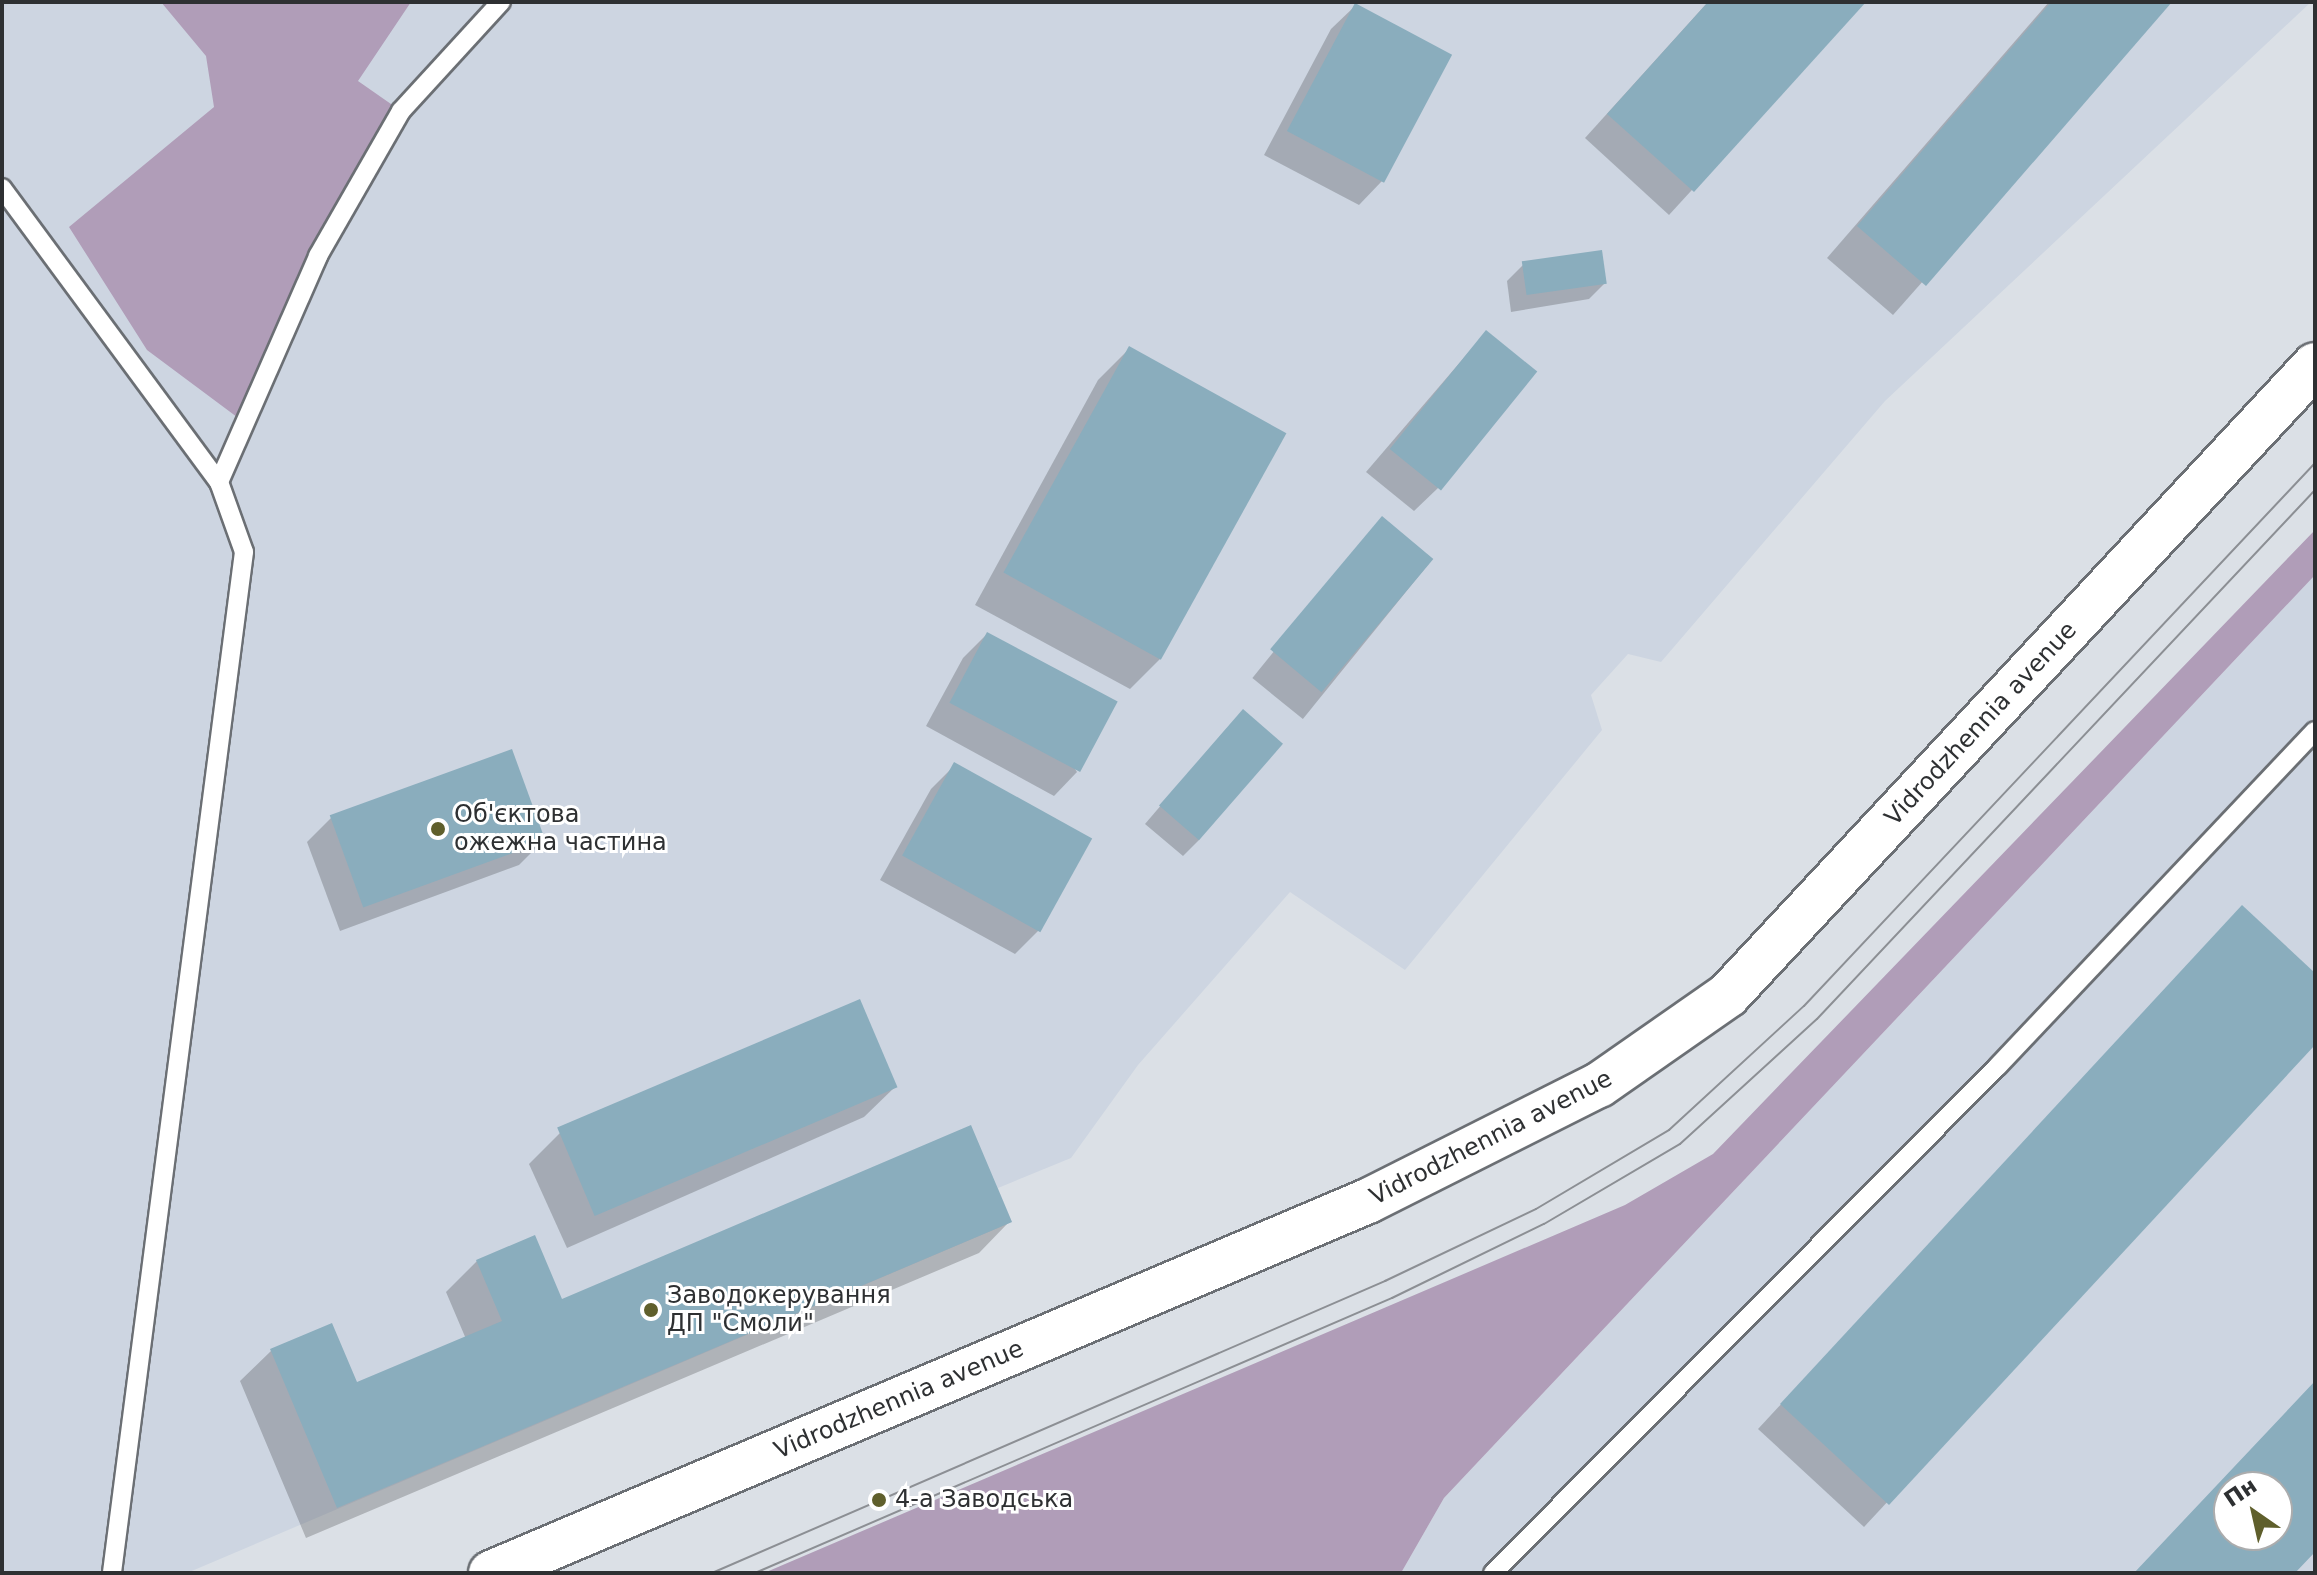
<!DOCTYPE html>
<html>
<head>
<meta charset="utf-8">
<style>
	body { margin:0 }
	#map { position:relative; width:2317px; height:1575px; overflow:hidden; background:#dbe0e6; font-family:"DejaVu Sans",sans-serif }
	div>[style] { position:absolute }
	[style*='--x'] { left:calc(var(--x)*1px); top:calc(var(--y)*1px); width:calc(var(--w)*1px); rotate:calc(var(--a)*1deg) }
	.built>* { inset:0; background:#cdd5e1 }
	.forest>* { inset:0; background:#b09db8 }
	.shadow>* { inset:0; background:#0003; transform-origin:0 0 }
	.building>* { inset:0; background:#8aadbd; transform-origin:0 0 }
	.roads { filter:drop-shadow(2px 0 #6b6f74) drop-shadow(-2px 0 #6b6f74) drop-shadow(0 2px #6b6f74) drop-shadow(0 -2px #6b6f74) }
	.service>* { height:18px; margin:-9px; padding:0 9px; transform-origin:9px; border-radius:9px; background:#fff }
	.tertiary>* { height:44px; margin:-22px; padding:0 22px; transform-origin:22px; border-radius:22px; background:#fff }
	.tram>* { height:2px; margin:-1px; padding:0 1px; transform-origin:1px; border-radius:1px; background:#8c8f94 }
	.dots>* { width:22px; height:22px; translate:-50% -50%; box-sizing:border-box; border:4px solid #fff; border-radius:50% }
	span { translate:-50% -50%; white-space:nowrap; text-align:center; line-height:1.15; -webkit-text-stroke:6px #fff; paint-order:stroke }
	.street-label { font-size:24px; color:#2e3032 }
	.poi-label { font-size:24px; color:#2e3032 }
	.left { translate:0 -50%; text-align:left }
	.frame { position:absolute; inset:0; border:4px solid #2e3032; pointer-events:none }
	.north { position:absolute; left:2213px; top:1471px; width:80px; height:80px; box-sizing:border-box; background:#fff; border:2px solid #abacad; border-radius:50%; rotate:326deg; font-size:22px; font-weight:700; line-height:32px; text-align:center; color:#2e3032 }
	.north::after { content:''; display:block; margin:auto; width:28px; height:36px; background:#5f5f2c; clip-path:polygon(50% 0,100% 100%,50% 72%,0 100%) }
</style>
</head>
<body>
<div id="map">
	<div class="built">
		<i style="clip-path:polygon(2px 2px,2311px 2px,1885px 401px,1661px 662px,1628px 654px,1591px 695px,1602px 730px,1405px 970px,1290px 892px,1138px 1065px,1071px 1158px,998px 1188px,1012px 1222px,187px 1573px,2px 1573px)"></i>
		<i style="clip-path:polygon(evenodd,2315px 575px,2315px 1573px,1401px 1573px,1444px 1498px,2315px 575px,2229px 1487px,2277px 1487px,2277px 1535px,2229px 1535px,2229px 1487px)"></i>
	</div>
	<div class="forest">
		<i style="clip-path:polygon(161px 2px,411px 2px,358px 81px,401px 111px,318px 256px,245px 423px,147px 350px,69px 227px,214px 107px,206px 56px)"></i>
		<i style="clip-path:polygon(2315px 530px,2315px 575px,1444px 1498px,1401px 1573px,764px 1573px,1625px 1205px,1713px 1154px)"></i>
	</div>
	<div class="shadow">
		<i style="clip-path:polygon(1708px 2px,1864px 2px,1669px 215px,1585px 138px)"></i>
		<i style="clip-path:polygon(2049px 2px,2170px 2px,1893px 315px,1827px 258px)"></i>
		<i style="clip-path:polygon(1355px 6px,1382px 181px,1359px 205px,1264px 155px,1331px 29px)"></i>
		<i style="clip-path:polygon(1523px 265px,1605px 283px,1589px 299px,1511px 312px,1507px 281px)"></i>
		<i style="clip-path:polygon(1486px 332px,1438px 488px,1414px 511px,1366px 472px)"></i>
		<i style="clip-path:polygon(1129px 349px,1161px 658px,1130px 689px,975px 605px,1098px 380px)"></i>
		<i style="left:1382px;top:518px;width:65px;height:206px;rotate:39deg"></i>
		<i style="clip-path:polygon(987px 634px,1077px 772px,1054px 796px,926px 726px,963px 658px)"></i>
		<i style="clip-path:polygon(1227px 728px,1199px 840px,1183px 856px,1145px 824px)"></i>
		<i style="clip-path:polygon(511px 752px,543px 841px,519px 865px,340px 931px,307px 842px,331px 818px)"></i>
		<i style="clip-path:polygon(955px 765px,1039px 930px,1015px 954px,880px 880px,931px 789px)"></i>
		<i style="clip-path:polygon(2218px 932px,2315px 976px,2315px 1042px,1864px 1527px,1758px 1429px)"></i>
		<i style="clip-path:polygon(896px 1086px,864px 1117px,567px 1248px,529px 1164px,561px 1132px)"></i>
		<i style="clip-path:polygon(1010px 1221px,979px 1253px,306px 1538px,240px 1381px,272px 1350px,356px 1385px,466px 1339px,446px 1292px,477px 1261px,561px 1301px)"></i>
	</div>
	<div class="building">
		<i style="clip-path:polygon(1708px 2px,1866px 2px,1694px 192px,1607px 114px)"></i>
		<i style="clip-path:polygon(2051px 2px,2172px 2px,1926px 286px,1857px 226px)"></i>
		<i style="left:1355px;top:3px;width:110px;height:145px;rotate:28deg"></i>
		<i style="left:1602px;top:250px;width:34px;height:81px;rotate:82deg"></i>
		<i style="left:1486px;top:330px;width:66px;height:153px;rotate:39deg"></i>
		<i style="left:1129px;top:346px;width:180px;height:259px;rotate:29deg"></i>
		<i style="left:1382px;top:516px;width:67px;height:174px;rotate:40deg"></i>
		<i style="left:987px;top:632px;width:148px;height:80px;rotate:28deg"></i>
		<i style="left:1243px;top:709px;width:53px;height:128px;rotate:41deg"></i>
		<i style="left:512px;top:749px;width:98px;height:194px;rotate:70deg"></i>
		<i style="left:954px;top:762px;width:158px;height:107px;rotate:29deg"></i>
		<i style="clip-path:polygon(2242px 905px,2315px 973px,2315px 1045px,1889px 1505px,1780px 1404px)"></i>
		<i style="left:860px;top:999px;width:96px;height:329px;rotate:67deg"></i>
		<i style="clip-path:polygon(971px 1125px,1012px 1222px,337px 1508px,270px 1349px,332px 1323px,357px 1382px,502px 1321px,476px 1260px,535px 1235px,562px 1299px)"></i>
		<i style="clip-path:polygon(evenodd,2315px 1381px,2315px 1552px,2295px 1573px,2134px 1573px,2315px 1381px,2229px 1487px,2277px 1487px,2277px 1535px,2229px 1535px,2229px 1487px)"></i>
	</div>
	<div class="roads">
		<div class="service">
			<i style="--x:2;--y:188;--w:365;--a:53.6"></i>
			<i style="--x:219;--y:482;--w:74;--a:70.3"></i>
			<i style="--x:244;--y:552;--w:1029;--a:97.37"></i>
			<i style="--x:219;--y:482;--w:247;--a:-66.3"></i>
			<i style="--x:318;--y:256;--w:167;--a:-60.2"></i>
			<i style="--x:401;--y:111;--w:148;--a:-47.5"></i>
			<i style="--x:1493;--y:1573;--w:716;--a:-45.11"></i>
			<i style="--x:1998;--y:1066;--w:461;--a:-46.6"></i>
		</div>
		<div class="tertiary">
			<i style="--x:491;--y:1573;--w:953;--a:-22.99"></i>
			<i style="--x:1368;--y:1201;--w:258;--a:-26.7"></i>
			<i style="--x:1599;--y:1085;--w:157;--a:-34.9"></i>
			<i style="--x:1728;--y:995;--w:861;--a:-47.02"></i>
		</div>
	</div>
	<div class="tram">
		<i style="--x:712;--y:1573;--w:734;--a:-23.45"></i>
		<i style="--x:1385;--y:1281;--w:167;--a:-25.5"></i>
		<i style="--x:1536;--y:1209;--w:155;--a:-30.7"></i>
		<i style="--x:1669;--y:1130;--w:183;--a:-42.6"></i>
		<i style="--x:1804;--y:1006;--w:746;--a:-46.74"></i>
		<i style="--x:755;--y:1573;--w:694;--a:-23.35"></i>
		<i style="--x:1392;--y:1298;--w:169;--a:-26"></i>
		<i style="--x:1544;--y:1224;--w:158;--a:-30.5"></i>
		<i style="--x:1680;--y:1144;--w:185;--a:-42.4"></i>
		<i style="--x:1817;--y:1019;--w:727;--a:-46.73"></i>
	</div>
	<div class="dots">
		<i style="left:438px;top:829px;background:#5f5f2c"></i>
		<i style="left:651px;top:1310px;background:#5f5f2c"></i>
		<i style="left:879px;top:1500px;background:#5f5f2c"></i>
	</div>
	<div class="street-label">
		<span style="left:1981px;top:724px;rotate:-47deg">Vidrodzhennia avenue</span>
		<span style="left:1491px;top:1138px;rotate:-27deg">Vidrodzhennia avenue</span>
		<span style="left:899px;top:1400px;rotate:-23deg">Vidrodzhennia avenue</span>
	</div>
	<div class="poi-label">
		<span class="left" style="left:454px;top:829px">Об'єктова<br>ожежна частина</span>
		<span class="left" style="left:667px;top:1310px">Заводокерування<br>ДП "Смоли"</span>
		<span class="left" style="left:895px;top:1500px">4-а Заводська</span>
	</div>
	<div class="frame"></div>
	<div class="north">Пн</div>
</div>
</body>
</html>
